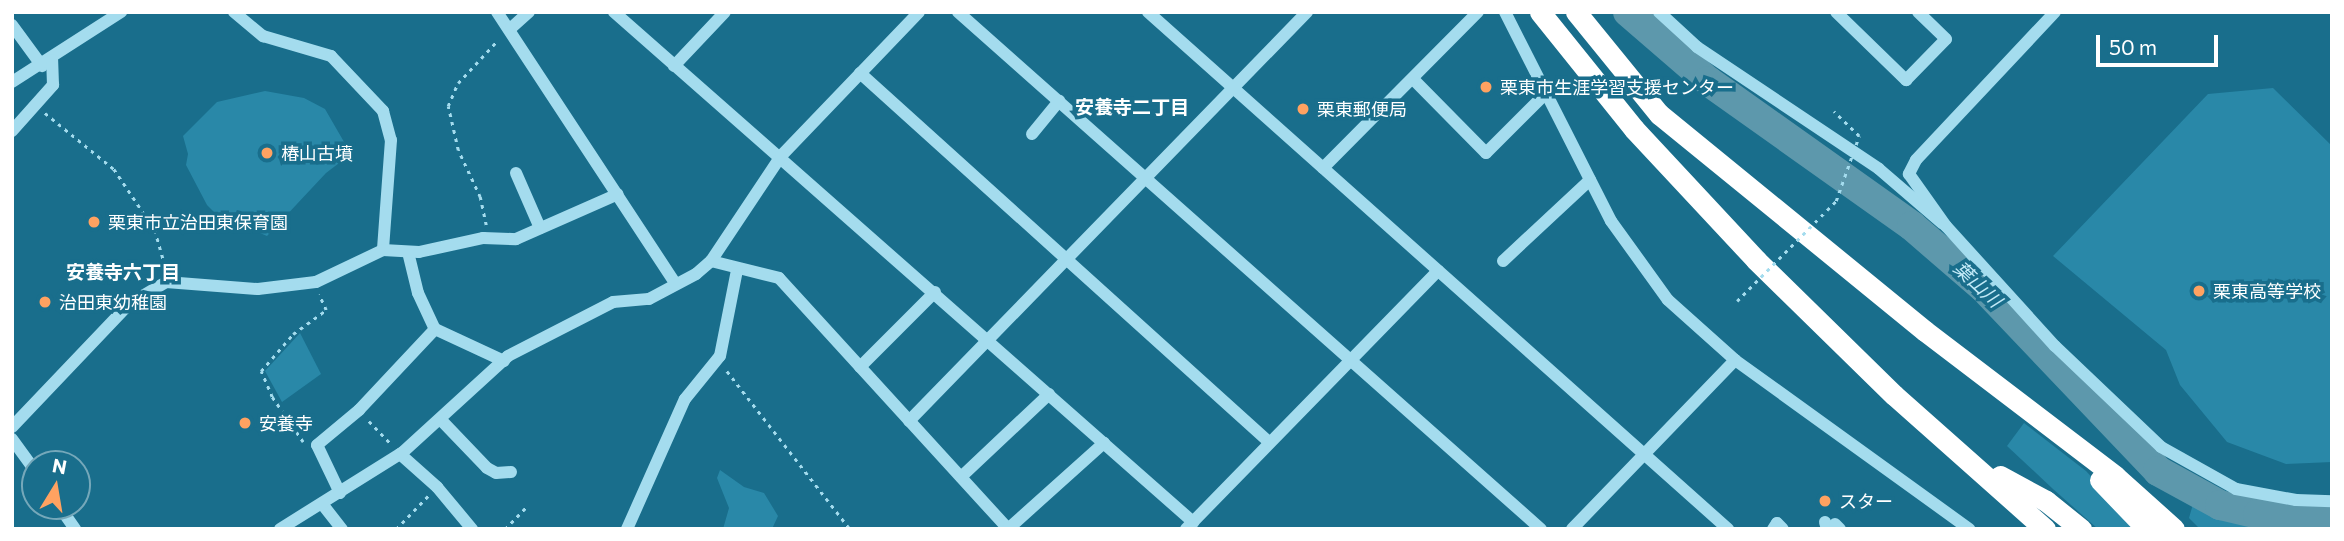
<!DOCTYPE html>
<html>
<head>
<meta charset="utf-8">
<style>
	body { margin:0 }
	#map { position:relative; width:2344px; height:541px; overflow:hidden; background:#196e8c; font-family:Commissioner,"Noto Sans JP",sans-serif }
	div>[style] { position:absolute }
	[style*='--x'] { left:calc(var(--x)*1px); top:calc(var(--y)*1px); width:calc(var(--w)*1px); rotate:calc(var(--a)*1deg) }
	.green>* { inset:0; background:#2988a8 }
	.river>* { height:30px; margin:-15px; padding:0 15px; transform-origin:15px; border-radius:15px; background:#5d98ac }
	.path>* { height:2.5px; margin-top:-1.25px; transform-origin:0; background:repeating-linear-gradient(90deg,#a4dcee 0 3.5px,transparent 0 8.5px) }
	.minor>* { height:12px; margin:-6px; padding:0 6px; transform-origin:6px; border-radius:6px; background:#a4dcee }
	.highway>* { height:21px; margin:-10.5px; padding:0 10.5px; transform-origin:10.5px; border-radius:10.5px; background:#fff }
	.path-bridge>* { height:2.5px; margin-top:-1.25px; transform-origin:0; background:repeating-linear-gradient(90deg,#a4dcee 0 3.5px,transparent 0 8.5px) }
	.dots>* { width:19px; height:19px; translate:-50% -50%; box-sizing:border-box; border:4px solid #196e8c; border-radius:50% }
	span { translate:-50% -50%; white-space:nowrap; text-align:center; line-height:1.15; -webkit-text-stroke:7px #196e8c; paint-order:stroke }
	.poi-label { font-size:18px; color:#fff }
	.left { translate:0 -50%; text-align:left }
	.neighbourhood-label { font-size:19px; color:#fff; font-weight:700 }
	.water-label { font-size:19px; color:#c4ebf8; font-style:italic }
	.frame { position:absolute; inset:0; border:14px solid #fff; pointer-events:none }
	.north { position:absolute; left:21px; top:450px; width:70px; height:70px; box-sizing:border-box; background:#196e8c; border:2px solid #75a8ba; border-radius:50%; rotate:11deg; font-size:19px; font-weight:700; line-height:28px; text-align:center; color:#fff }
	.north::after { content:''; display:block; margin:auto; width:24px; height:32px; background:#ffa261; clip-path:polygon(50% 0,100% 100%,50% 72%,0 100%) }
	.scale { position:absolute; left:2096px; top:35px; width:122px; height:32px; box-sizing:border-box; border:4px solid #fff; border-top:0; padding-left:9px; font-size:21px; line-height:24px; white-space:nowrap; color:#fff; -webkit-text-stroke:5px #196e8c; paint-order:stroke }
</style>
</head>
<body>
<div id="map">
	<div class="green">
		<i style="clip-path:polygon(2273px 88px,2332px 146px,2332px 462px,2286px 464px,2227px 442px,2180px 385px,2166px 350px,2053px 256px,2208px 94px)"></i>
		<i style="clip-path:polygon(265px 91px,304px 98px,325px 109px,351px 154px,326px 173px,267px 236px,217px 215px,207px 205px,186px 165px,188px 154px,183px 136px,217px 102px)"></i>
		<i style="clip-path:polygon(300px 333px,321px 374px,282px 402px,265px 371px)"></i>
		<i style="clip-path:polygon(2024px 423px,2086px 471px,2140px 529px,2098px 529px,2053px 489px,2007px 446px)"></i>
		<i style="clip-path:polygon(720px 470px,744px 487px,764px 493px,778px 516px,772px 529px,723px 529px,729px 508px,717px 478px)"></i>
		<i style="clip-path:polygon(2193px 504px,2254px 519px,2332px 524px,2332px 529px,2200px 529px,2189px 518px)"></i>
	</div>
	<div class="river">
		<i style="--x:1628;--y:12;--w:106;--a:40.8"></i>
		<i style="--x:1708;--y:81;--w:250;--a:35.4"></i>
		<i style="--x:1912;--y:226;--w:94;--a:40.7"></i>
		<i style="--x:1983;--y:287;--w:254;--a:46.4"></i>
		<i style="--x:2158;--y:471;--w:71;--a:28.7"></i>
		<i style="--x:2220;--y:505;--w:39;--a:13"></i>
		<i style="--x:2258;--y:514;--w:74;--a:2.3"></i>
	</div>
	<div class="path">
		<i style="--x:45;--y:113;--w:89;--a:39.1"></i>
		<i style="--x:114;--y:169;--w:73;--a:56.1"></i>
		<i style="--x:155;--y:230;--w:41;--a:74.2"></i>
		<i style="--x:486;--y:225;--w:29;--a:-102"></i>
		<i style="--x:480;--y:197;--w:52;--a:-115.1"></i>
		<i style="--x:458;--y:150;--w:45;--a:-102.8"></i>
		<i style="--x:448;--y:106;--w:25;--a:-67"></i>
		<i style="--x:458;--y:83;--w:59;--a:-47.1"></i>
		<i style="--x:727;--y:371;--w:200;--a:52.1"></i>
		<i style="--x:369;--y:421;--w:32;--a:46"></i>
		<i style="--x:303;--y:442;--w:55;--a:-124.6"></i>
		<i style="--x:272;--y:397;--w:28;--a:-113"></i>
		<i style="--x:261;--y:371;--w:49;--a:-49.1"></i>
		<i style="--x:293;--y:334;--w:41;--a:-36"></i>
		<i style="--x:326;--y:310;--w:17;--a:-115"></i>
		<i style="--x:396;--y:529;--w:46;--a:-45.9"></i>
		<i style="--x:505;--y:529;--w:30;--a:-46"></i>
	</div>
	<div class="minor">
		<i style="--x:234;--y:12;--w:38;--a:40"></i>
		<i style="--x:263;--y:36;--w:71;--a:16.4"></i>
		<i style="--x:331;--y:56;--w:76;--a:46.6"></i>
		<i style="--x:383;--y:111;--w:30;--a:75"></i>
		<i style="--x:391;--y:140;--w:110;--a:94.2"></i>
		<i style="--x:497;--y:12;--w:324;--a:56.7"></i>
		<i style="--x:614;--y:12;--w:772;--a:41.37"></i>
		<i style="--x:958;--y:12;--w:779;--a:41.57"></i>
		<i style="--x:1148;--y:12;--w:777;--a:41.71"></i>
		<i style="--x:1505;--y:12;--w:234;--a:63.1"></i>
		<i style="--x:1611;--y:221;--w:97;--a:54.2"></i>
		<i style="--x:1668;--y:300;--w:90;--a:41.8"></i>
		<i style="--x:1735;--y:360;--w:289;--a:35.8"></i>
		<i style="--x:1659;--y:12;--w:52;--a:42.6"></i>
		<i style="--x:1697;--y:47;--w:219;--a:33.8"></i>
		<i style="--x:1879;--y:169;--w:84;--a:40.7"></i>
		<i style="--x:1836;--y:12;--w:98;--a:44.2"></i>
		<i style="--x:1906;--y:80;--w:57;--a:-45.7"></i>
		<i style="--x:1946;--y:39;--w:39;--a:-136"></i>
		<i style="--x:2055;--y:12;--w:203;--a:133.2"></i>
		<i style="--x:1916;--y:160;--w:16;--a:117"></i>
		<i style="--x:1909;--y:174;--w:64;--a:54.6"></i>
		<i style="--x:1946;--y:226;--w:162;--a:47.8"></i>
		<i style="--x:2055;--y:346;--w:146;--a:43.6"></i>
		<i style="--x:2161;--y:447;--w:86;--a:29.2"></i>
		<i style="--x:2236;--y:489;--w:61;--a:10.4"></i>
		<i style="--x:2296;--y:500;--w:36;--a:2"></i>
		<i style="--x:12;--y:25;--w:51;--a:53.8"></i>
		<i style="--x:511;--y:28;--w:24;--a:-42"></i>
		<i style="--x:674;--y:66;--w:74;--a:-46.6"></i>
		<i style="--x:860;--y:73;--w:551;--a:42.06"></i>
		<i style="--x:1413;--y:79;--w:104;--a:45.4"></i>
		<i style="--x:1486;--y:153;--w:85;--a:-45"></i>
		<i style="--x:12;--y:82;--w:130;--a:-32.7"></i>
		<i style="--x:12;--y:131;--w:62;--a:-48.3"></i>
		<i style="--x:53;--y:85;--w:25;--a:-92"></i>
		<i style="--x:1032;--y:134;--w:43;--a:-50.7"></i>
		<i style="--x:1323;--y:168;--w:220;--a:-45.2"></i>
		<i style="--x:516;--y:173;--w:60;--a:66.4"></i>
		<i style="--x:408;--y:252;--w:42;--a:76.3"></i>
		<i style="--x:418;--y:293;--w:40;--a:65"></i>
		<i style="--x:711;--y:261;--w:70;--a:14"></i>
		<i style="--x:779;--y:278;--w:340;--a:47.6"></i>
		<i style="--x:1503;--y:261;--w:119;--a:-43"></i>
		<i style="--x:860;--y:367;--w:106;--a:-45"></i>
		<i style="--x:441;--y:420;--w:66;--a:46.2"></i>
		<i style="--x:487;--y:468;--w:10;--a:29"></i>
		<i style="--x:496;--y:473;--w:15;--a:-4"></i>
		<i style="--x:909;--y:421;--w:571;--a:-45.78"></i>
		<i style="--x:12;--y:427;--w:170;--a:-46.4"></i>
		<i style="--x:129;--y:304;--w:43;--a:-30.7"></i>
		<i style="--x:166;--y:282;--w:92;--a:4.4"></i>
		<i style="--x:258;--y:289;--w:58;--a:-6.9"></i>
		<i style="--x:316;--y:282;--w:74;--a:-25.5"></i>
		<i style="--x:383;--y:250;--w:36;--a:3"></i>
		<i style="--x:419;--y:252;--w:66;--a:-12.3"></i>
		<i style="--x:483;--y:238;--w:33;--a:2"></i>
		<i style="--x:516;--y:239;--w:111;--a:-23.8"></i>
		<i style="--x:12;--y:439;--w:39;--a:54"></i>
		<i style="--x:400;--y:454;--w:50;--a:41.7"></i>
		<i style="--x:437;--y:487;--w:55;--a:50.2"></i>
		<i style="--x:961;--y:477;--w:121;--a:-43.3"></i>
		<i style="--x:340;--y:493;--w:53;--a:-115.6"></i>
		<i style="--x:317;--y:445;--w:55;--a:-39.8"></i>
		<i style="--x:359;--y:410;--w:111;--a:-46.8"></i>
		<i style="--x:435;--y:329;--w:76;--a:24.9"></i>
		<i style="--x:323;--y:505;--w:31;--a:52"></i>
		<i style="--x:59;--y:506;--w:28;--a:55"></i>
		<i style="--x:1825;--y:522;--w:7;--a:74"></i>
		<i style="--x:1835;--y:524;--w:7;--a:45"></i>
		<i style="--x:280;--y:529;--w:145;--a:-32"></i>
		<i style="--x:403;--y:452;--w:142;--a:-42.4"></i>
		<i style="--x:508;--y:356;--w:118;--a:-27.2"></i>
		<i style="--x:613;--y:302;--w:36;--a:-5"></i>
		<i style="--x:649;--y:299;--w:53;--a:-28"></i>
		<i style="--x:696;--y:274;--w:20;--a:-41"></i>
		<i style="--x:711;--y:261;--w:126;--a:-56.3"></i>
		<i style="--x:781;--y:156;--w:199;--a:-46.2"></i>
		<i style="--x:627;--y:529;--w:142;--a:-66"></i>
		<i style="--x:685;--y:399;--w:55;--a:-50.9"></i>
		<i style="--x:720;--y:356;--w:88;--a:-78.8"></i>
		<i style="--x:1008;--y:529;--w:129;--a:-41.9"></i>
		<i style="--x:1186;--y:529;--w:361;--a:-45.7"></i>
		<i style="--x:1572;--y:529;--w:235;--a:-46"></i>
		<i style="--x:1773;--y:529;--w:7;--a:-56"></i>
		<i style="--x:1777;--y:523;--w:8;--a:45"></i>
	</div>
	<div class="highway">
		<i style="--x:1540;--y:12;--w:150;--a:51.2"></i>
		<i style="--x:1634;--y:129;--w:179;--a:47"></i>
		<i style="--x:1756;--y:260;--w:193;--a:44.4"></i>
		<i style="--x:1894;--y:395;--w:202;--a:41.6"></i>
		<i style="--x:1576;--y:12;--w:132;--a:50.9"></i>
		<i style="--x:1659;--y:114;--w:343;--a:39.2"></i>
		<i style="--x:1925;--y:331;--w:239;--a:37.3"></i>
		<i style="--x:2115;--y:476;--w:79;--a:41.9"></i>
		<i style="--x:2000;--y:476;--w:52;--a:28.5"></i>
		<i style="--x:2046;--y:501;--w:45;--a:38.7"></i>
		<i style="--x:2100;--y:480;--w:68;--a:46.2"></i>
	</div>
	<div class="path-bridge">
		<i style="--x:1737;--y:301;--w:141;--a:-45.3"></i>
		<i style="--x:1836;--y:201;--w:69;--a:-70.5"></i>
		<i style="--x:1859;--y:136;--w:35;--a:-136"></i>
	</div>
	<div class="dots">
		<i style="left:1486px;top:87px;background:#ffa261"></i>
		<i style="left:1303px;top:109px;background:#ffa261"></i>
		<i style="left:267px;top:153px;background:#ffa261"></i>
		<i style="left:94px;top:222px;background:#ffa261"></i>
		<i style="left:2199px;top:291px;background:#ffa261"></i>
		<i style="left:45px;top:302px;background:#ffa261"></i>
		<i style="left:245px;top:423px;background:#ffa261"></i>
		<i style="left:1825px;top:501px;background:#ffa261"></i>
	</div>
	<div class="poi-label">
		<span class="left" style="left:1500px;top:87px">栗東市生涯学習支援センター</span>
		<span class="left" style="left:1317px;top:109px">栗東郵便局</span>
		<span class="left" style="left:281px;top:153px">椿山古墳</span>
		<span class="left" style="left:108px;top:222px">栗東市立治田東保育園</span>
		<span class="left" style="left:2213px;top:291px">栗東高等学校</span>
		<span class="left" style="left:59px;top:302px">治田東幼稚園</span>
		<span class="left" style="left:259px;top:423px">安養寺</span>
		<span class="left" style="left:1839px;top:501px">スター</span>
	</div>
	<div class="neighbourhood-label">
		<span style="left:1132px;top:107px">安養寺二丁目</span>
		<span style="left:123px;top:272px">安養寺六丁目</span>
	</div>
	<div class="water-label">
		<span style="left:1978px;top:284px;rotate:43deg">葉山川</span>
	</div>
	<div class="frame"></div>
	<div class="north">N</div>
	<div class="scale">50 m</div>
</div>
</body>
</html>
